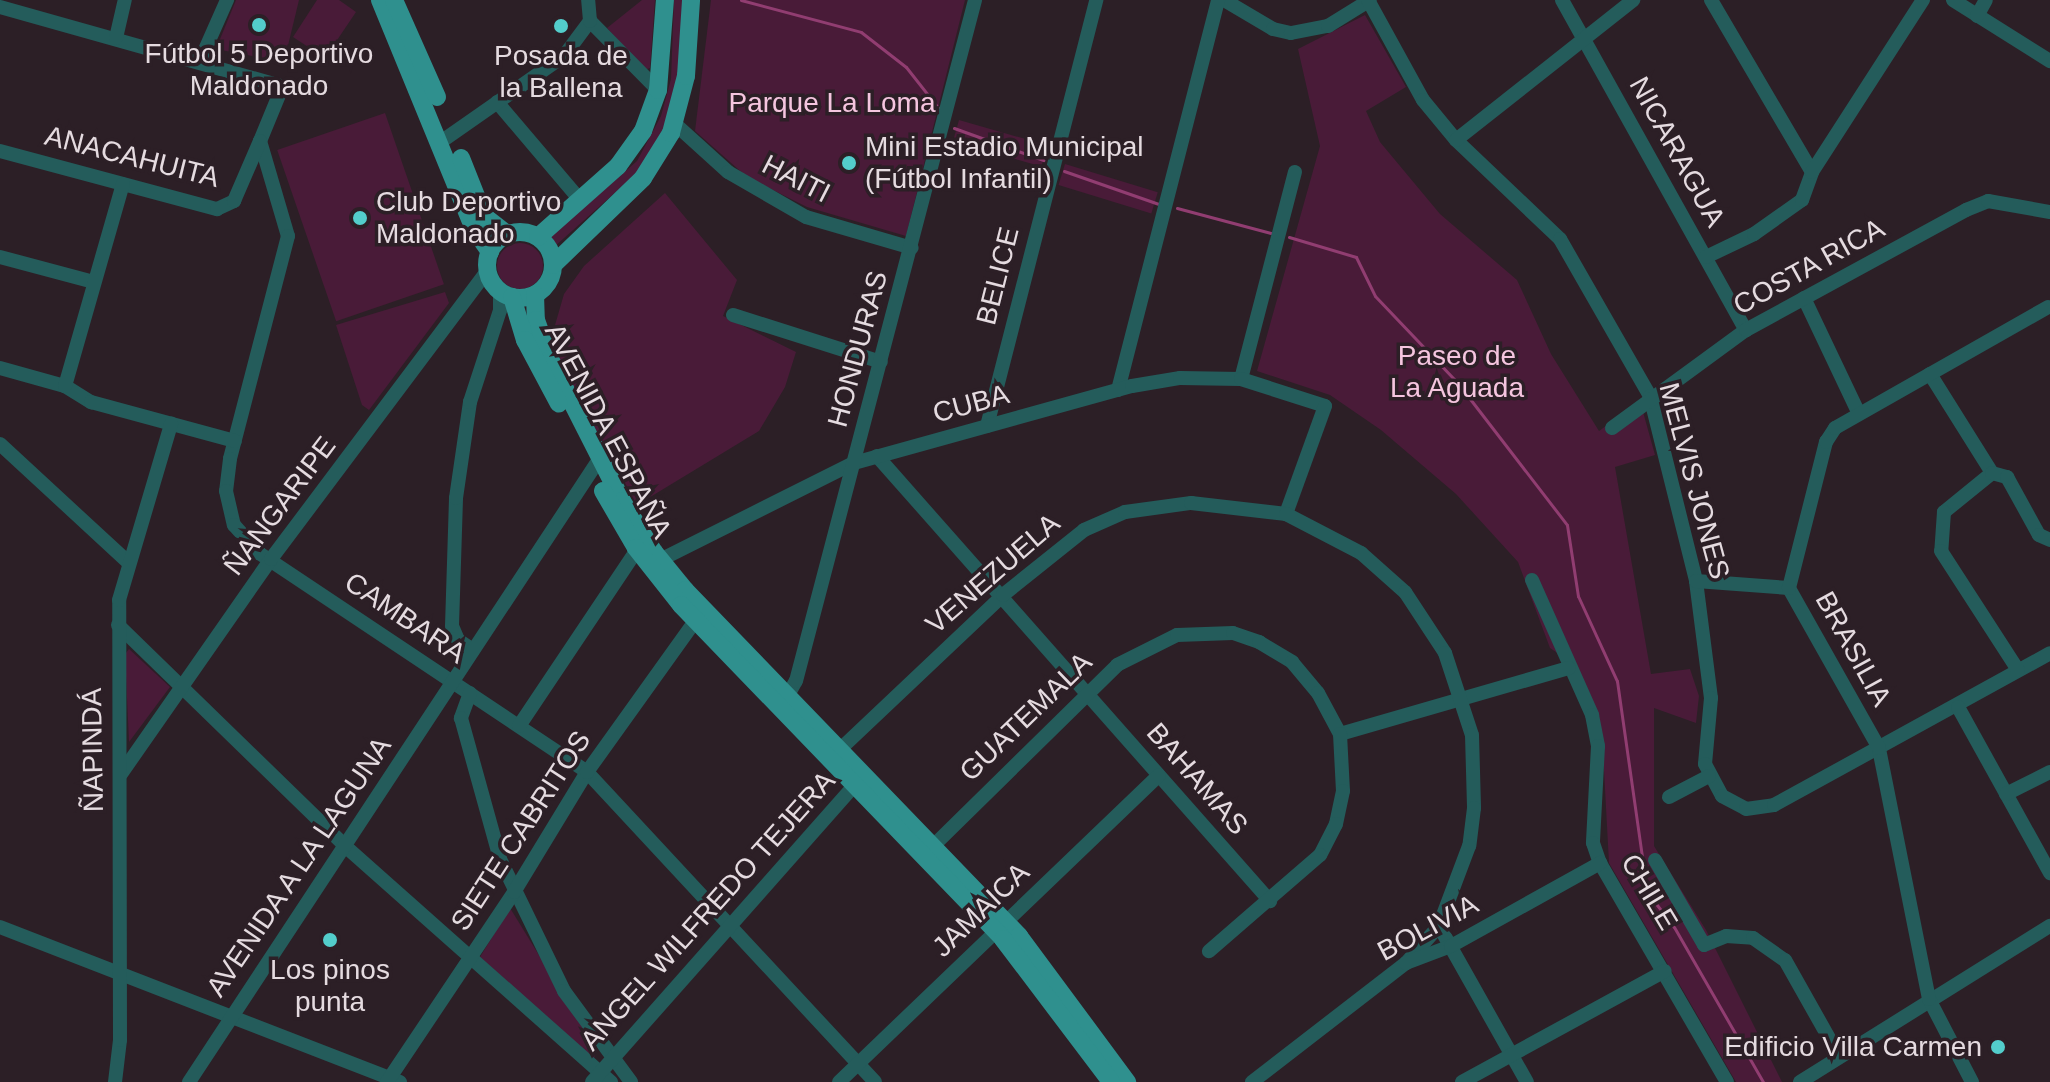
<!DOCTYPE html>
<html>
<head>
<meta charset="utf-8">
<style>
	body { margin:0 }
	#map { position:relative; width:2050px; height:1082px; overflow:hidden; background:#2c1f26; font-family:Arial,sans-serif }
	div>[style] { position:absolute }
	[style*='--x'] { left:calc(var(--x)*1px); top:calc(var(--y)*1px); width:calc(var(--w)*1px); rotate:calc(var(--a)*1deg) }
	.green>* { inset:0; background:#491b38; transform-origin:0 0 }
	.round { border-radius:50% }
	.stream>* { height:3px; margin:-1.5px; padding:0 1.5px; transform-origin:1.5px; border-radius:1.5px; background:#913d71 }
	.minor>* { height:14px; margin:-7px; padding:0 7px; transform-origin:7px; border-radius:7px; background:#245c5b }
	.major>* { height:18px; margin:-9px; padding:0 9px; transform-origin:9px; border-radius:9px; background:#2f908e }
	.major>.ring { margin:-9px; padding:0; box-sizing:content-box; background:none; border:18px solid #2f908e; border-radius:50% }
	.dots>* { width:22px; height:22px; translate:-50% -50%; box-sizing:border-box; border:4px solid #2c1f26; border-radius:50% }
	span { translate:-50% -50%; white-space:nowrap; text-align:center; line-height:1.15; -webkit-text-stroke:7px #2c1f26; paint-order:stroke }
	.poi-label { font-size:28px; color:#e5dbe0 }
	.left { translate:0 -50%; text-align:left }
	.right { translate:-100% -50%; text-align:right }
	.park-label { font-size:28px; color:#f5c5df }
	.street-label { font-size:28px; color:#e5dbe0 }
</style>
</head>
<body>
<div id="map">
	<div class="green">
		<i style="clip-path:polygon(236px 0,299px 0,284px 62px,216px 49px)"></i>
		<i style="clip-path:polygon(317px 0,339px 0,356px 12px,325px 58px,293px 37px)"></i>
		<i style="clip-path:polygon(642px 0,655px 0,650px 68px,645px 70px,607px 28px)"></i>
		<i style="clip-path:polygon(674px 0,685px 0,679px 82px,670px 118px,646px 165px,554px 247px,548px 239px,637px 161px,661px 116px,671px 79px)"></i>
		<i style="clip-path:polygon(711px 0,965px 0,906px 236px,807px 207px,747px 177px,695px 131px)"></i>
		<i style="clip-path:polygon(1365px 15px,1406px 87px,1366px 111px,1380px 142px,1440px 214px,1517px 280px,1551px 354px,1599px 431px,1640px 401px,1655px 455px,1615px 467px,1651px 674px,1690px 669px,1699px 696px,1696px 723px,1654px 708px,1654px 846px,1706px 930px,1782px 1082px,1736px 1082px,1609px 863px,1602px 733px,1575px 665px,1550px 648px,1518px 562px,1456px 494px,1381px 430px,1330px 395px,1257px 371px,1320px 146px,1298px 49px)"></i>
		<i style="left:385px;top:113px;width:181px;height:114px;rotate:71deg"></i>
		<i style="left:959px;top:120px;width:92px;height:22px;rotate:16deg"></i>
		<i style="left:1065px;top:164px;width:97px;height:22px;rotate:17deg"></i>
		<i style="clip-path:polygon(665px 193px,737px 280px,723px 316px,796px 352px,785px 387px,759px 431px,637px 505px,561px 365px,553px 332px,564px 294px,584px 266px)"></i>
		<i class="round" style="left:497px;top:243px;width:46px;height:46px"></i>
		<i style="clip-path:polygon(445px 292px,449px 303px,369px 410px,362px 405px,336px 325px)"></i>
		<i style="clip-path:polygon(129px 649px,170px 687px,129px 742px,125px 654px)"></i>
		<i style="clip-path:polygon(510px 908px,596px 1048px,594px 1060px,480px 957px)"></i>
	</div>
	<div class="stream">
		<i style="--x:741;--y:0;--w:124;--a:14.9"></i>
		<i style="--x:861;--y:32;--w:57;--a:37.9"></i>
		<i style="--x:906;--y:67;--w:53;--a:51.8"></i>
		<i style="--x:954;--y:128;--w:95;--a:19.8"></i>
		<i style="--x:1064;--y:171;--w:101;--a:19.2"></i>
		<i style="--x:1177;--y:208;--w:97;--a:14.9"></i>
		<i style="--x:1289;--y:237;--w:70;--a:16.6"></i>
		<i style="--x:1356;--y:257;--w:43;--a:64"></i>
		<i style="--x:1375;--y:296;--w:119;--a:46.4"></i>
		<i style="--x:1457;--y:382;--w:180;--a:52.4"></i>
		<i style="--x:1567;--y:525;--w:72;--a:81.2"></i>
		<i style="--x:1578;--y:596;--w:94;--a:65.4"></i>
		<i style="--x:1617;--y:681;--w:213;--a:81.9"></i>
		<i style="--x:1647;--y:892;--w:44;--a:52.4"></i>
		<i style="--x:1674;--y:927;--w:179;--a:60.1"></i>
	</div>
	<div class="minor">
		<i style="--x:1224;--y:0;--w:57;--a:30.6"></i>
		<i style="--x:1273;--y:29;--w:18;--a:13"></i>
		<i style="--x:1291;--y:33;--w:38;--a:-11"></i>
		<i style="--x:1328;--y:26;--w:49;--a:-31.8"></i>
		<i style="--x:1368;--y:0;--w:114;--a:61.2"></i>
		<i style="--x:1423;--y:100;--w:52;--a:50.5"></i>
		<i style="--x:1456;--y:140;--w:144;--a:43.6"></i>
		<i style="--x:1560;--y:239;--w:181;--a:60.2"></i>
		<i style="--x:1650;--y:396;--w:191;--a:76"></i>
		<i style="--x:1696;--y:581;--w:118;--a:82.7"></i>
		<i style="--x:1711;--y:698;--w:66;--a:95.2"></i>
		<i style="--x:1705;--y:764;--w:36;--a:62"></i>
		<i style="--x:1722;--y:796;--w:27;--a:28"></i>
		<i style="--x:1746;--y:809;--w:28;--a:-8"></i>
		<i style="--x:1774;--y:805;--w:315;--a:-28.8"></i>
		<i style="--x:1562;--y:0;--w:378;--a:60.9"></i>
		<i style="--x:1711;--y:0;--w:199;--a:59.6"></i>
		<i style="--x:1953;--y:0;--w:115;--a:32.2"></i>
		<i style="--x:0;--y:7;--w:289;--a:15.7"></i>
		<i style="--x:278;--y:85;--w:10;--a:84"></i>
		<i style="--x:279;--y:95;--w:50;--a:112.4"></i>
		<i style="--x:260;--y:141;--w:99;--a:73.6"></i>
		<i style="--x:288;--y:236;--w:230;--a:104.6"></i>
		<i style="--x:230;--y:459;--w:32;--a:97"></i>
		<i style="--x:226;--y:491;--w:35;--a:77"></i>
		<i style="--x:234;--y:525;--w:38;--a:48"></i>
		<i style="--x:259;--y:553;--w:394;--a:33.7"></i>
		<i style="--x:587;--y:772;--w:423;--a:47.1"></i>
		<i style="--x:1977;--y:16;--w:18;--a:-61"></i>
		<i style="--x:590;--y:21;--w:97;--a:45.4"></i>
		<i style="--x:116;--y:38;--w:39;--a:-77"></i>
		<i style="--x:200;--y:61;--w:67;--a:-66.1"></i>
		<i style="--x:497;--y:102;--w:128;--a:49.7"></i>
		<i style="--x:674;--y:123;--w:73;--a:42.2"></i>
		<i style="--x:728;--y:172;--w:90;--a:30"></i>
		<i style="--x:806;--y:217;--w:110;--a:16.3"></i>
		<i style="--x:1456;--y:140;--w:226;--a:-38.3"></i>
		<i style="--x:442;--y:141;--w:149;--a:-34.9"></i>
		<i style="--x:564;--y:56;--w:44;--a:-53.4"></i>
		<i style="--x:590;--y:21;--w:21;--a:-95"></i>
		<i style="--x:0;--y:151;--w:225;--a:15"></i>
		<i style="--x:217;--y:209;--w:19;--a:-25"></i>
		<i style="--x:234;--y:201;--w:65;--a:-66.6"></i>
		<i style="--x:0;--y:257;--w:97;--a:14.9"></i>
		<i style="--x:1706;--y:257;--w:53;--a:-25.6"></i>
		<i style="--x:1754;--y:234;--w:59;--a:-35.3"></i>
		<i style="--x:1802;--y:200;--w:30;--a:-70"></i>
		<i style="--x:1812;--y:172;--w:205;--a:-57.2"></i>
		<i style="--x:1804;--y:298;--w:128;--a:64.6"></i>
		<i style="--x:733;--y:315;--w:155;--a:17.6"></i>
		<i style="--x:0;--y:368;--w:67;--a:15.5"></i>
		<i style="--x:65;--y:386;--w:31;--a:32"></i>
		<i style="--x:91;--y:402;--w:149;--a:15.2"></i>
		<i style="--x:1930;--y:374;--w:117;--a:57.9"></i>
		<i style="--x:1992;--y:473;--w:62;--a:140.9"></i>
		<i style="--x:1944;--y:512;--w:39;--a:94"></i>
		<i style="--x:1941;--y:551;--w:142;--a:57.1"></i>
		<i style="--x:1241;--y:379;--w:214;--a:-75.4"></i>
		<i style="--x:65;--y:386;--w:210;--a:-74"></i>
		<i style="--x:1118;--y:390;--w:403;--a:-75.6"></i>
		<i style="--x:987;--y:426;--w:440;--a:-75.6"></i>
		<i style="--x:1612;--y:428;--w:166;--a:-36.2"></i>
		<i style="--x:1746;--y:330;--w:251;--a:-28.6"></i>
		<i style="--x:1966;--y:210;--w:24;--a:-22"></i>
		<i style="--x:1988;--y:201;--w:63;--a:10.1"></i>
		<i style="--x:0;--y:444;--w:174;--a:42.7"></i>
		<i style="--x:877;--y:456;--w:594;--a:48.55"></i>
		<i style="--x:1992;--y:473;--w:16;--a:15"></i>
		<i style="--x:2007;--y:477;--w:66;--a:61.1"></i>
		<i style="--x:2039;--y:535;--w:12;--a:24"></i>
		<i style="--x:652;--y:564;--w:226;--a:-26.6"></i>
		<i style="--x:854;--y:463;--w:288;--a:-15.5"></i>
		<i style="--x:1132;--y:386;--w:49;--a:-9.5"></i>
		<i style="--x:1180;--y:378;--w:61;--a:0.9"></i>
		<i style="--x:1241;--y:379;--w:88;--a:17.8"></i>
		<i style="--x:1325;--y:406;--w:115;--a:109.9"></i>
		<i style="--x:1532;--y:580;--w:148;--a:66"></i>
		<i style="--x:1592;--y:715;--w:32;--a:79"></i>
		<i style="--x:1598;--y:746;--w:97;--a:93"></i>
		<i style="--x:1593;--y:843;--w:21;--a:71"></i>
		<i style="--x:1600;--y:863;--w:253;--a:59.9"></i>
		<i style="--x:1696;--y:581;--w:93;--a:4.3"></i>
		<i style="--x:118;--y:625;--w:317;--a:44.2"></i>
		<i style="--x:345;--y:846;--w:356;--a:41.6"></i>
		<i style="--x:473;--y:650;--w:18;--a:-146"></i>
		<i style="--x:458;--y:640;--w:15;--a:-113"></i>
		<i style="--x:452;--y:626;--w:128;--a:-88.2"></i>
		<i style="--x:456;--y:498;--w:97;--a:-81.7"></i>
		<i style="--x:470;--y:402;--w:97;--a:-71.9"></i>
		<i style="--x:500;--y:310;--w:18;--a:-90"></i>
		<i style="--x:470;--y:693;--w:27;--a:110"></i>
		<i style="--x:461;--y:718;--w:146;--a:74.5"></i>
		<i style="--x:500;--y:859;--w:147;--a:64.1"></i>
		<i style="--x:564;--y:991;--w:113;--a:53.6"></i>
		<i style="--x:783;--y:704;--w:26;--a:-61"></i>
		<i style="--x:796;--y:681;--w:704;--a:-75.27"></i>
		<i style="--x:1958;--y:707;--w:190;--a:61"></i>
		<i style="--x:519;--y:726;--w:219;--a:-56.2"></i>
		<i style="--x:1340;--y:734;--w:238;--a:-16.1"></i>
		<i style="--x:833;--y:756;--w:234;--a:-43.4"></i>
		<i style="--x:1003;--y:595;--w:104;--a:-38.7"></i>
		<i style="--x:1084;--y:530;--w:45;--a:-23.7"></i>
		<i style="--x:1125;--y:512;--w:67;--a:-7.8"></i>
		<i style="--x:1191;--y:503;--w:96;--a:6.6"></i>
		<i style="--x:1286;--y:514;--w:85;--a:27.5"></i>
		<i style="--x:1361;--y:553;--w:59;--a:41.6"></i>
		<i style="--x:1405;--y:592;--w:73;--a:56.7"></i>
		<i style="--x:1445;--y:653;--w:86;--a:71.8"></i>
		<i style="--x:1472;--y:735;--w:73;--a:88.4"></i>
		<i style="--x:1474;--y:808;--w:38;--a:97"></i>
		<i style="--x:1469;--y:846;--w:85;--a:110.6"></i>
		<i style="--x:1439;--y:926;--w:50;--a:131.7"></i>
		<i style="--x:121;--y:774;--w:262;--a:-55.1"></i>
		<i style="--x:271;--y:559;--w:361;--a:-53.1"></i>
		<i style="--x:2006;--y:794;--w:49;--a:-26.6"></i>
		<i style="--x:1669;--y:797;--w:45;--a:-27.7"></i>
		<i style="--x:926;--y:853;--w:268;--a:-44.5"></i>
		<i style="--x:1117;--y:665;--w:67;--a:-26.6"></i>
		<i style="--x:1177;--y:635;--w:56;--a:-2"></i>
		<i style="--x:1233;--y:633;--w:28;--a:19"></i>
		<i style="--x:1259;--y:642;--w:39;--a:31"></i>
		<i style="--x:1292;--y:662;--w:40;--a:50"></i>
		<i style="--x:1318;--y:693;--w:47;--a:61.8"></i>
		<i style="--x:1340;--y:734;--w:57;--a:87"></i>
		<i style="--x:1343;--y:791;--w:34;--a:102"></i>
		<i style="--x:1336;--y:824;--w:35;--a:117"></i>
		<i style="--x:1320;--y:855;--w:147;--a:139.1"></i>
		<i style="--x:1655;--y:860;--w:98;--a:60"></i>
		<i style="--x:1704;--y:945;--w:24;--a:-22"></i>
		<i style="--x:1726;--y:936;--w:27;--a:4"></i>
		<i style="--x:1753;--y:938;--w:39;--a:35"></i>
		<i style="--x:1785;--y:960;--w:108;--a:60.6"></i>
		<i style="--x:1439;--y:926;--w:179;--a:60.6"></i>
		<i style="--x:0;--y:927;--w:429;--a:21.2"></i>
		<i style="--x:115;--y:1082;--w:42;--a:-83.2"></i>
		<i style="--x:120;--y:1040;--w:440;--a:-90.1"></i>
		<i style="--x:119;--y:600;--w:184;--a:-73.5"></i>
		<i style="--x:189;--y:1082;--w:747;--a:-56.63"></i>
		<i style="--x:387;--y:1082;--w:229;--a:-56.2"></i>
		<i style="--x:514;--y:892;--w:140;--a:-58.7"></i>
		<i style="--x:587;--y:772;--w:196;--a:-54.4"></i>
		<i style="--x:592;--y:1082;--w:403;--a:-48.5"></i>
		<i style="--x:839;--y:1082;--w:443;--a:-43.8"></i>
		<i style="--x:1252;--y:1082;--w:195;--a:-37.7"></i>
		<i style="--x:1406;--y:963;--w:48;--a:-20.7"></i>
		<i style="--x:1451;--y:946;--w:171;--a:-29.1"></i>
		<i style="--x:1462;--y:1082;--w:231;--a:-28.7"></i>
		<i style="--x:1800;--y:1082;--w:295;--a:-32"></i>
		<i style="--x:1972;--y:1082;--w:93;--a:-117.4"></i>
		<i style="--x:1929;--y:999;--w:256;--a:-101.3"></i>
		<i style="--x:1879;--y:748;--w:184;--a:-119.4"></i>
		<i style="--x:1789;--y:588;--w:151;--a:-75.8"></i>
		<i style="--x:1826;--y:442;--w:17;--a:-57"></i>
		<i style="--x:1835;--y:428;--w:245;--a:-29.6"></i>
	</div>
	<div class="major">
		<i style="--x:380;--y:0;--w:248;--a:67.7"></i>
		<i style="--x:474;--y:229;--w:28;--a:55"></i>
		<i style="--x:394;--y:0;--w:106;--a:66.1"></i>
		<i style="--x:461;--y:158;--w:62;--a:68.4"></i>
		<i style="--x:484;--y:216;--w:31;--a:38"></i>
		<i class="ring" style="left:487px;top:232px;width:48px;height:48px"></i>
		<i style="--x:538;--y:237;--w:107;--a:-41.6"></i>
		<i style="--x:618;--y:166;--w:43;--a:-54.5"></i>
		<i style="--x:643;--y:131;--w:44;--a:-69.9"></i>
		<i style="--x:658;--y:90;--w:90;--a:-85.6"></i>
		<i style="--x:553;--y:265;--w:125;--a:-44"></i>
		<i style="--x:643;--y:178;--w:53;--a:-58.1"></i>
		<i style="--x:671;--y:133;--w:59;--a:-75.3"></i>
		<i style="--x:686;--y:76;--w:76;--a:-86.2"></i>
		<i style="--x:535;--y:295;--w:25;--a:88"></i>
		<i style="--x:536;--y:320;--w:41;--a:70.3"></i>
		<i style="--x:550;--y:359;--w:159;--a:63.1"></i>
		<i style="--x:622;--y:501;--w:60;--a:57.9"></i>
		<i style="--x:654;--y:552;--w:49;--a:50.8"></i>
		<i style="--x:685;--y:590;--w:481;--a:46"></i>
		<i style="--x:1019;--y:936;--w:182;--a:53.5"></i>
		<i style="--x:512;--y:297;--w:45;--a:73.2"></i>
		<i style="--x:525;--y:340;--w:72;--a:62"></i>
		<i style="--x:603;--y:491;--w:66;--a:59.9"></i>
		<i style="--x:636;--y:548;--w:73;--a:51.7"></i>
		<i style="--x:681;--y:605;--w:464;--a:46"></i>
		<i style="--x:1003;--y:939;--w:179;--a:52.9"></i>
	</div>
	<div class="dots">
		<i style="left:259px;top:25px;background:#53cdcb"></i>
		<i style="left:561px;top:26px;background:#53cdcb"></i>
		<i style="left:849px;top:163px;background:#53cdcb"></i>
		<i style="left:360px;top:218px;background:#53cdcb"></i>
		<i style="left:330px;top:940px;background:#53cdcb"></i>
		<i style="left:1998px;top:1047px;background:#53cdcb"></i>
	</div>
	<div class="poi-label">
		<span style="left:259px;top:70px">Fútbol 5 Deportivo<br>Maldonado</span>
		<span style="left:561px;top:72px">Posada de<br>la Ballena</span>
		<span class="left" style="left:865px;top:163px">Mini Estadio Municipal<br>(Fútbol Infantil)</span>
		<span class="left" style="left:376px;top:218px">Club Deportivo<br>Maldonado</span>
		<span style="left:330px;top:986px">Los pinos<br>punta</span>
		<span class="right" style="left:1982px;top:1047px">Edificio Villa Carmen</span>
	</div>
	<div class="park-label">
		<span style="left:832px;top:103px">Parque La Loma</span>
		<span style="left:1457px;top:372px">Paseo de<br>La Aguada</span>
	</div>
	<div class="street-label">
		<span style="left:1677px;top:152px;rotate:61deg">NICARAGUA</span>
		<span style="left:132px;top:157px;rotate:14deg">ANACAHUITA</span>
		<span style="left:796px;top:179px;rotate:27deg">HAITI</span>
		<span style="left:1809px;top:267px;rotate:-29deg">COSTA RICA</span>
		<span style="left:998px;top:276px;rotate:-76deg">BELICE</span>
		<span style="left:858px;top:349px;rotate:-75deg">HONDURAS</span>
		<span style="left:971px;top:404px;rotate:-15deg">CUBA</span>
		<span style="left:608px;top:431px;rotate:62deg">AVENIDA ESPAÑA</span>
		<span style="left:1694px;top:481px;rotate:75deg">MELVIS JONES</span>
		<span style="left:280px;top:506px;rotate:-53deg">ÑANGARIPE</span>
		<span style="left:993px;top:574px;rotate:-41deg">VENEZUELA</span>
		<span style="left:405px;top:618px;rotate:34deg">CAMBARA</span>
		<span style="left:1853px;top:649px;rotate:61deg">BRASILIA</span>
		<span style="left:1026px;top:717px;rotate:-44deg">GUATEMALA</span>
		<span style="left:93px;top:750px;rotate:-91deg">ÑAPINDÁ</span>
		<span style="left:1197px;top:779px;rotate:49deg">BAHAMAS</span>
		<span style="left:521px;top:831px;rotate:-57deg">SIETE CABRITOS</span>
		<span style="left:299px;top:867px;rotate:-56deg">AVENIDA A LA LAGUNA</span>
		<span style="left:1649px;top:892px;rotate:59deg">CHILE</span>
		<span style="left:981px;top:910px;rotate:-44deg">JAMAICA</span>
		<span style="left:708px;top:911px;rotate:-48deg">ANGEL WILFREDO TEJERA</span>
		<span style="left:1428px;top:928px;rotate:-28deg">BOLIVIA</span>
	</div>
</div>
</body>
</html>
